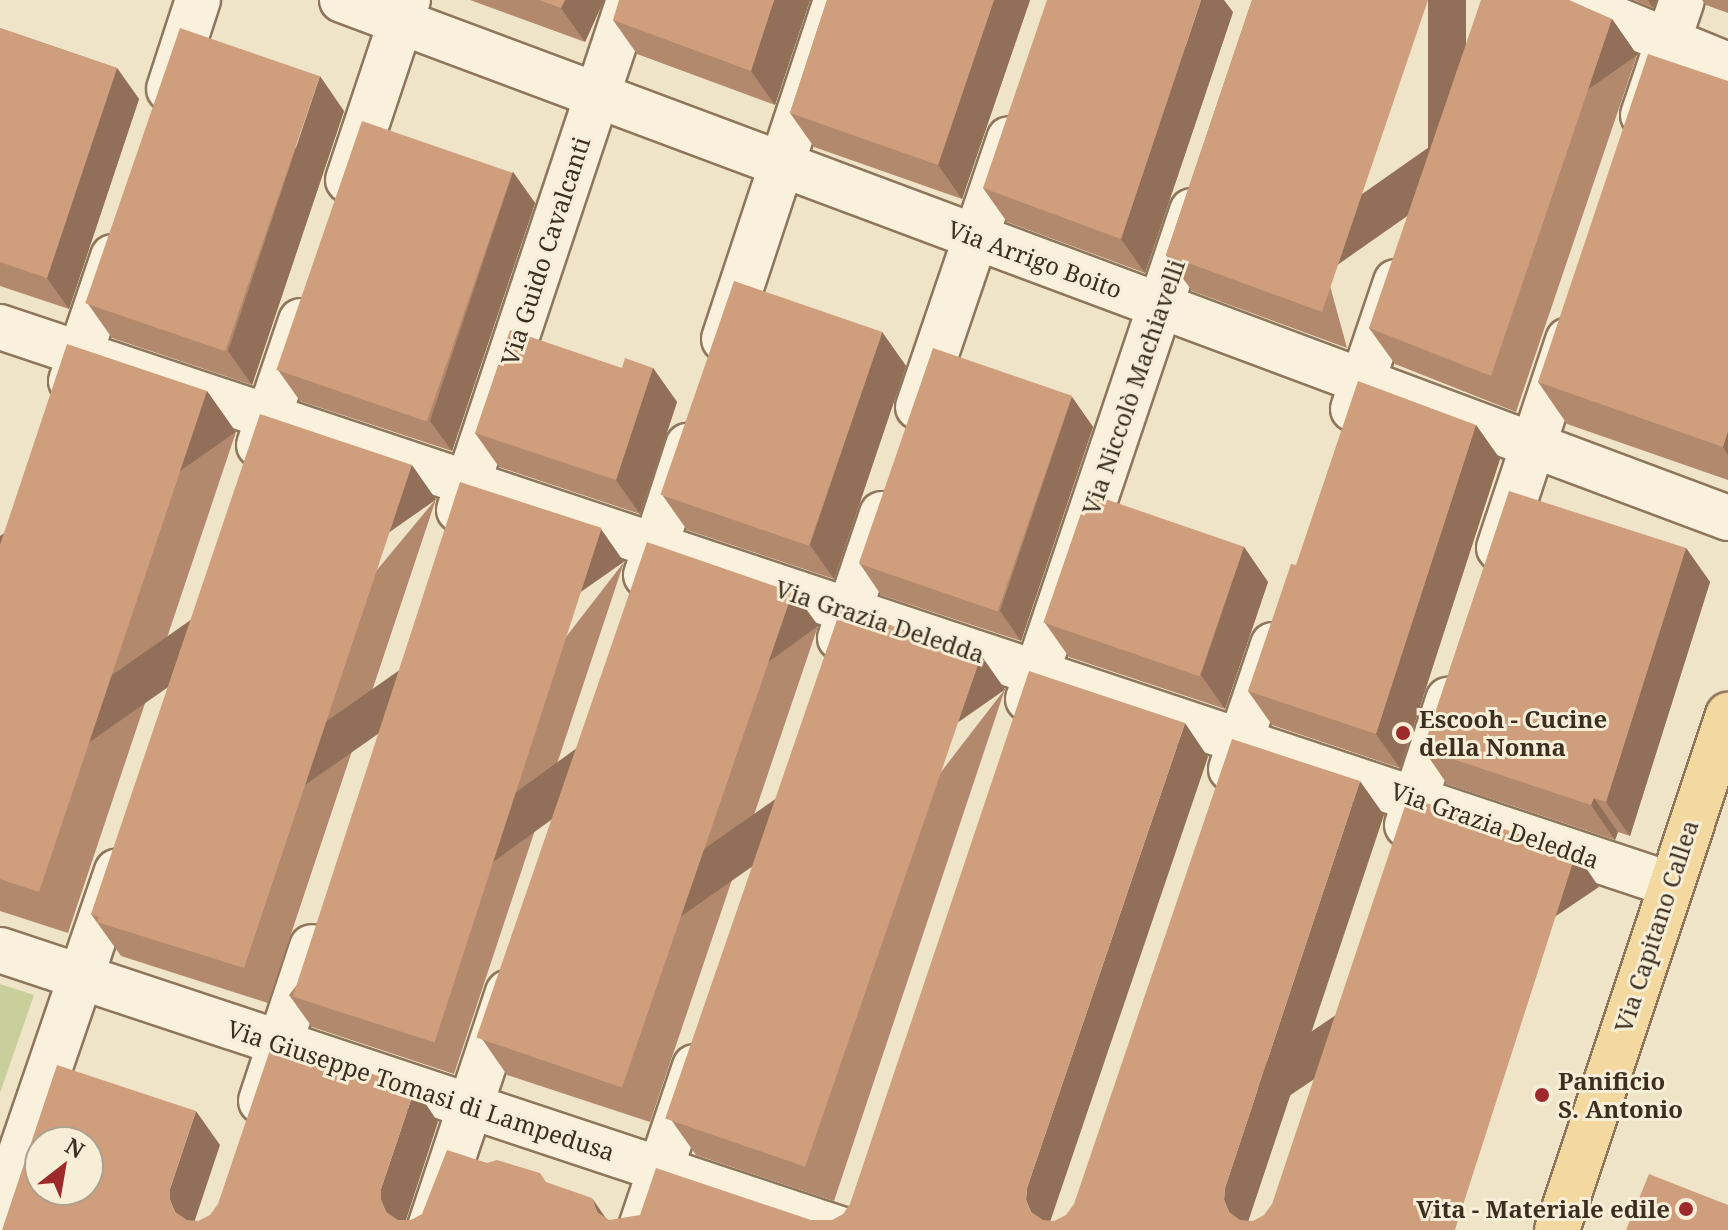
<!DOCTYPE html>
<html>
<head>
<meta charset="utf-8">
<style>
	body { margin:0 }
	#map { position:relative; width:1728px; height:1230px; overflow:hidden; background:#f0e4c8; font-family:"Noto Serif",serif }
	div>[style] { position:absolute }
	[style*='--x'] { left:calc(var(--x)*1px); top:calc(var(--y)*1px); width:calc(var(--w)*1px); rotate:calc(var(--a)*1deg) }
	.green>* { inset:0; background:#c9cf9b }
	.roads { filter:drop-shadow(2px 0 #8d765c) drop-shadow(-2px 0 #8d765c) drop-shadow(0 2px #8d765c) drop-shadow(0 -2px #8d765c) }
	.minor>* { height:44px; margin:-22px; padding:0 22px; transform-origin:22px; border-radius:22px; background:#faf1dc }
	.primary>* { height:44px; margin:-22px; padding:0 22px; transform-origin:22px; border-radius:22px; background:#f3d9a0 }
	.wall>* { inset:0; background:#b2896c }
	.shaded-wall>* { inset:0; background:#916f58; transform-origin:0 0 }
	.building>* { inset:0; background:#cf9f7d; transform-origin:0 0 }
	.dots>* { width:22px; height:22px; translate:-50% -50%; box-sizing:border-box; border:4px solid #f7eed8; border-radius:50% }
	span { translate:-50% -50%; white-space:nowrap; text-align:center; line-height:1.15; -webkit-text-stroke:6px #f7eed8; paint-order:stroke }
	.street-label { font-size:24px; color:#3d2e20 }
	.poi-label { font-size:24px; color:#3d2e20; font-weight:700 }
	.left { translate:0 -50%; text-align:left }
	.right { translate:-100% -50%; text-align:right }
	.north { position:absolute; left:24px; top:1126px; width:80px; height:80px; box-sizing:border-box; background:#f7eed8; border:2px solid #ada18e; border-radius:50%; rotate:31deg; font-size:22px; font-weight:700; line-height:32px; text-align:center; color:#3d2e20 }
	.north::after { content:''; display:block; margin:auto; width:28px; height:36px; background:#9e2a2b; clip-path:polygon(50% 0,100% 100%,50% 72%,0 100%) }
</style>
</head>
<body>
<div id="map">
	<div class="green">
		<i style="clip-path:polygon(0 984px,34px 995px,0 1093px)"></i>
	</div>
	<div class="roads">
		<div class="minor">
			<i style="--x:342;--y:0;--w:1480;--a:20.49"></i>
			<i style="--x:1568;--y:0;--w:173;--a:22.1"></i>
			<i style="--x:169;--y:89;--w:94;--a:-72"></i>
			<i style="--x:1643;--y:115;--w:121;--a:-71.3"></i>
			<i style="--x:348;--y:180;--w:190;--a:-71.6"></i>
			<i style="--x:0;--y:327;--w:1759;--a:18.46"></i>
			<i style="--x:724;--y:339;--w:357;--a:-71.7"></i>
			<i style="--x:71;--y:381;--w:131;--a:-71.3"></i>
			<i style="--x:918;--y:407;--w:283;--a:-71.2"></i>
			<i style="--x:1353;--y:409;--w:134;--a:-71.3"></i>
			<i style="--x:259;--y:445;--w:131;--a:-71.3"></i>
			<i style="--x:459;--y:510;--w:538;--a:-71.57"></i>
			<i style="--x:1499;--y:548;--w:219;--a:-71.6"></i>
			<i style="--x:646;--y:575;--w:136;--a:-72"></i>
			<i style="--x:840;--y:638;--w:131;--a:-71.3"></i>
			<i style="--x:1028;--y:699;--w:515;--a:-71.42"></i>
			<i style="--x:1231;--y:769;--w:131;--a:-71.3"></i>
			<i style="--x:1407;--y:825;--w:132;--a:-71.8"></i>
			<i style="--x:0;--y:950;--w:888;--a:18.37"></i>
			<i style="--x:261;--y:1101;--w:162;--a:-71.7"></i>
			<i style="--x:0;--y:1213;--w:361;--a:-71.1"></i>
			<i style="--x:429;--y:1230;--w:250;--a:-71.6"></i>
			<i style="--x:640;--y:1230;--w:172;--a:-71.4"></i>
		</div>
		<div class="primary">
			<i style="--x:1557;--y:1230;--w:543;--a:-71.63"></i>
		</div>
	</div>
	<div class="wall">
		<i style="clip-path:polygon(470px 0,604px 0,585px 42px)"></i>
		<i style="clip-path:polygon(810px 0,775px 105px,637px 54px,613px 20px)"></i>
		<i style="clip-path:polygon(827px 0,1030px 0,962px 199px,814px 147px,790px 113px)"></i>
		<i style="clip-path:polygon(1252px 0,1347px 348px,1192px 291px,1166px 255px)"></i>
		<i style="clip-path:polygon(1634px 0,1657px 0,1653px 8px)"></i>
		<i style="clip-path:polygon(1702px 0,1728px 0,1728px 13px,1706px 5px)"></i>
		<i style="clip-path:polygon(1233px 12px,1145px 273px,1007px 222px,983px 188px)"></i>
		<i style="clip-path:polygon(1612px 19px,1637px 55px,1516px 412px,1395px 364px,1369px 328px)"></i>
		<i style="clip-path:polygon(0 28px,117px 68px,139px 99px,69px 309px,0 286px)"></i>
		<i style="clip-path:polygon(1728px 81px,1728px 480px,1567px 424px,1538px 382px)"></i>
		<i style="clip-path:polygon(344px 111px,252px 385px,112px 338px,88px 304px)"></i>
		<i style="clip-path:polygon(513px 172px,535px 203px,452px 451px,300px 401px,278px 370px)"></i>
		<i style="clip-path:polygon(882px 332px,906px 366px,834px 579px,687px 530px,663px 496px)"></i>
		<i style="clip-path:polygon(622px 368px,653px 368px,677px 402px,640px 514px,499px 467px,475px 433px)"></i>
		<i style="clip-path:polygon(207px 391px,236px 432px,68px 933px,0 911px,0 545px)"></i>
		<i style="clip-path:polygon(1072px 397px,1093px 427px,1021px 641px,881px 595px,860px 564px)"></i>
		<i style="clip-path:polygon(1476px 425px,1500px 459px,1400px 768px,1272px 725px,1248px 691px,1296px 565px)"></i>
		<i style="clip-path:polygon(436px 499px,268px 1003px,121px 956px,91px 914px)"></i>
		<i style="clip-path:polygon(1244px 547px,1268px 582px,1225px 709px,1069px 657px,1045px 623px)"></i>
		<i style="clip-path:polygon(1686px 548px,1710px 582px,1630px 836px,1618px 832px,1615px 840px,1447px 784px,1423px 749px)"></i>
		<i style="clip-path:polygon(624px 562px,454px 1074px,312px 1027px,289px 995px)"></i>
		<i style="clip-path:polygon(793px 591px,818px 626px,650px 1122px,507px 1075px,482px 1039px)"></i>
		<i style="clip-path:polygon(1005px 689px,834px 1201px,696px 1155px,672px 1121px)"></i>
	</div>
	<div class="shaded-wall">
		<i style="clip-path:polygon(565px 0,604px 0,585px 42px,561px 8px)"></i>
		<i style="clip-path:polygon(774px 0,810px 0,775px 105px,751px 71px)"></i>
		<i style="clip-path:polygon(994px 0,1030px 0,962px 199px,938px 165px)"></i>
		<i style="clip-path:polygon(1201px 0,1224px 0,1233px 12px,1145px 273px,1121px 239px)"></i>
		<i style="left:1428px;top:0;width:38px;height:330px"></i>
		<i style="clip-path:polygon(1648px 0,1657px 0,1653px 8px)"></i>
		<i style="left:1612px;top:19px;width:44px;height:377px;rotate:55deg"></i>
		<i style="clip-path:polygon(117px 68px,139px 99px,69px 309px,47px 278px)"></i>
		<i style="clip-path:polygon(320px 76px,344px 111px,252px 385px,228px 351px)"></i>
		<i style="clip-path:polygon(513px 172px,535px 203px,452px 451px,430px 421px)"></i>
		<i style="clip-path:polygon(882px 332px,906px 366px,834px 579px,810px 545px)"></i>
		<i style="clip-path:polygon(653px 368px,677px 402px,640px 514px,616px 480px)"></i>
		<i style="left:207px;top:391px;width:50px;height:528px;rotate:55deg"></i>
		<i style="clip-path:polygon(1072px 397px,1093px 427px,1021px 641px,1000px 611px)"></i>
		<i style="clip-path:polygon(1476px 425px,1500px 459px,1400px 768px,1376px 734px)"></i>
		<i style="clip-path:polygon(1728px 431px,1728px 455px,1723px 447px)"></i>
		<i style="left:412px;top:465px;width:42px;height:530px;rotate:55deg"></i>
		<i style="left:601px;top:529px;width:40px;height:540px;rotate:55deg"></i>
		<i style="clip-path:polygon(1244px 547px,1268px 582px,1225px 709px,1201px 675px)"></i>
		<i style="clip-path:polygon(1686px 548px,1710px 582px,1630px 836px,1606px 802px)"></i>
		<i style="left:793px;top:591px;width:43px;height:523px;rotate:54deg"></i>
		<i style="left:981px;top:655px;width:42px;height:539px;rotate:55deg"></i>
		<i style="clip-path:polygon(1185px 723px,1208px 757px,1050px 1222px,1050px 1230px,1031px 1212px,1026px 1200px,1027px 1188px)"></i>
		<i style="clip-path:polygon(1360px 781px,1384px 815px,1248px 1222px,1248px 1230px,1229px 1212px,1224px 1200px,1225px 1188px)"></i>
		<i style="clip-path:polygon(1594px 798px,1618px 832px,1615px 840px,1591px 805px)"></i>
		<i style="left:1576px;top:853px;width:41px;height:396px;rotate:56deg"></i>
		<i style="clip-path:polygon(415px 1088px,438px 1122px,405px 1223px,405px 1230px,386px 1212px,381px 1200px,381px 1189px)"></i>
		<i style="clip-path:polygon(196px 1111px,220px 1145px,194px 1223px,194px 1230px,175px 1212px,170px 1200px,170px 1189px)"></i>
		<i style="clip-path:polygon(592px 1198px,614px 1230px,597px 1212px)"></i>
	</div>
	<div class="building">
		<i style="clip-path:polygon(539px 0,565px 0,561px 8px)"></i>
		<i style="clip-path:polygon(619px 0,774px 0,751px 71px,613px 20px)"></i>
		<i style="clip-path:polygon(827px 0,994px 0,938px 165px,790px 113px)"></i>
		<i style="clip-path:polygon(1047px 0,1201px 0,1121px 239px,983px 188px)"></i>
		<i style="clip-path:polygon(1252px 0,1428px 0,1322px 312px,1166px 255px)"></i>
		<i style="clip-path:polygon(1481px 0,1569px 0,1612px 19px,1491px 376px,1369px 328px)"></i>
		<i style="clip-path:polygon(0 28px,117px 68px,47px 278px,0 262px)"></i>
		<i style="left:180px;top:28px;width:148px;height:291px;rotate:19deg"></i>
		<i style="clip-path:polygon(1648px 54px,1728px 81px,1728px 431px,1723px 447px,1538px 382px)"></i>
		<i style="left:362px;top:121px;width:159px;height:263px;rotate:19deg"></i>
		<i style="left:734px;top:281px;width:157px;height:226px;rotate:19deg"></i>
		<i style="clip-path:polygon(510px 330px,622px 368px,625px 358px,653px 368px,616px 480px,475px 433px)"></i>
		<i style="clip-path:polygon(67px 344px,207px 391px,39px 892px,0 879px,0 545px)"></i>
		<i style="left:933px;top:348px;width:147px;height:228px;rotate:19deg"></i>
		<i style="clip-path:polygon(1358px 381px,1476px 425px,1376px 734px,1248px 691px,1291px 564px,1296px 565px)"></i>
		<i style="clip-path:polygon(260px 414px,412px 465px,244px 968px,97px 922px,99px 917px,91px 914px)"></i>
		<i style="left:460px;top:482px;width:149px;height:541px;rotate:18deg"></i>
		<i style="clip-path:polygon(1509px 491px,1686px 548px,1606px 802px,1594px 798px,1591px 805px,1423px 749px)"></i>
		<i style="left:1088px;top:493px;width:165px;height:137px;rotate:19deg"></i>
		<i style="left:647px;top:542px;width:154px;height:524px;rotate:19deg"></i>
		<i style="left:841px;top:608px;width:148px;height:540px;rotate:19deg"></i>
		<i style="clip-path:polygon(evenodd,1029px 671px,1185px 723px,1027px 1188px,1026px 1200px,1031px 1212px,1043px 1220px,1054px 1221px,1066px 1215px,1074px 1204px,1232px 739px,1360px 781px,1225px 1188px,1224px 1200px,1229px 1212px,1240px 1220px,1253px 1221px,1264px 1215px,1272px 1204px,1408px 797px,1576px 853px,1455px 1230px,2px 1230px,57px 1065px,196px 1111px,170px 1189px,170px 1200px,175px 1212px,187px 1220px,198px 1221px,210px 1215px,218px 1204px,273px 1041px,415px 1088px,381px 1189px,381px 1200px,386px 1212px,398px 1220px,411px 1220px,422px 1214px,447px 1150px,487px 1163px,497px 1160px,540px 1173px,546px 1182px,592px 1198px,597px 1212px,609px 1220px,640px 1215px,656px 1168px,811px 1220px,832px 1220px,843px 1214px,850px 1204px,1029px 671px,40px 1142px,88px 1142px,88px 1190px,40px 1190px,40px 1142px)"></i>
		<i style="clip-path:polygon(1649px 1174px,1728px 1205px,1728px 1230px,1626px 1230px)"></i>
	</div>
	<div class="dots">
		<i style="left:1403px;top:733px;background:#9e2a2b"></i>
		<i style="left:1542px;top:1095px;background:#9e2a2b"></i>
		<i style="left:1686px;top:1209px;background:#9e2a2b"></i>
	</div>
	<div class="street-label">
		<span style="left:545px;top:251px;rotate:-72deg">Via Guido Cavalcanti</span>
		<span style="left:1035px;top:259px;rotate:20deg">Via Arrigo Boito</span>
		<span style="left:1133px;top:387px;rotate:-71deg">Via Niccolò Machiavelli</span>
		<span style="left:880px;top:621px;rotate:18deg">Via Grazia Deledda</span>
		<span style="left:1495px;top:825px;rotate:19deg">Via Grazia Deledda</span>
		<span style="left:1656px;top:926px;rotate:-72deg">Via Capitano Callea</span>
		<span style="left:421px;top:1090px;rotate:18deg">Via Giuseppe Tomasi di Lampedusa</span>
	</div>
	<div class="poi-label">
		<span class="left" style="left:1419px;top:733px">Escooh - Cucine<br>della Nonna</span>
		<span class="left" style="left:1558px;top:1095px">Panificio<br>S. Antonio</span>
		<span class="right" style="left:1670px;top:1209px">Vita - Materiale edile</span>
	</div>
	<div class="north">N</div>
</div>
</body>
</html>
